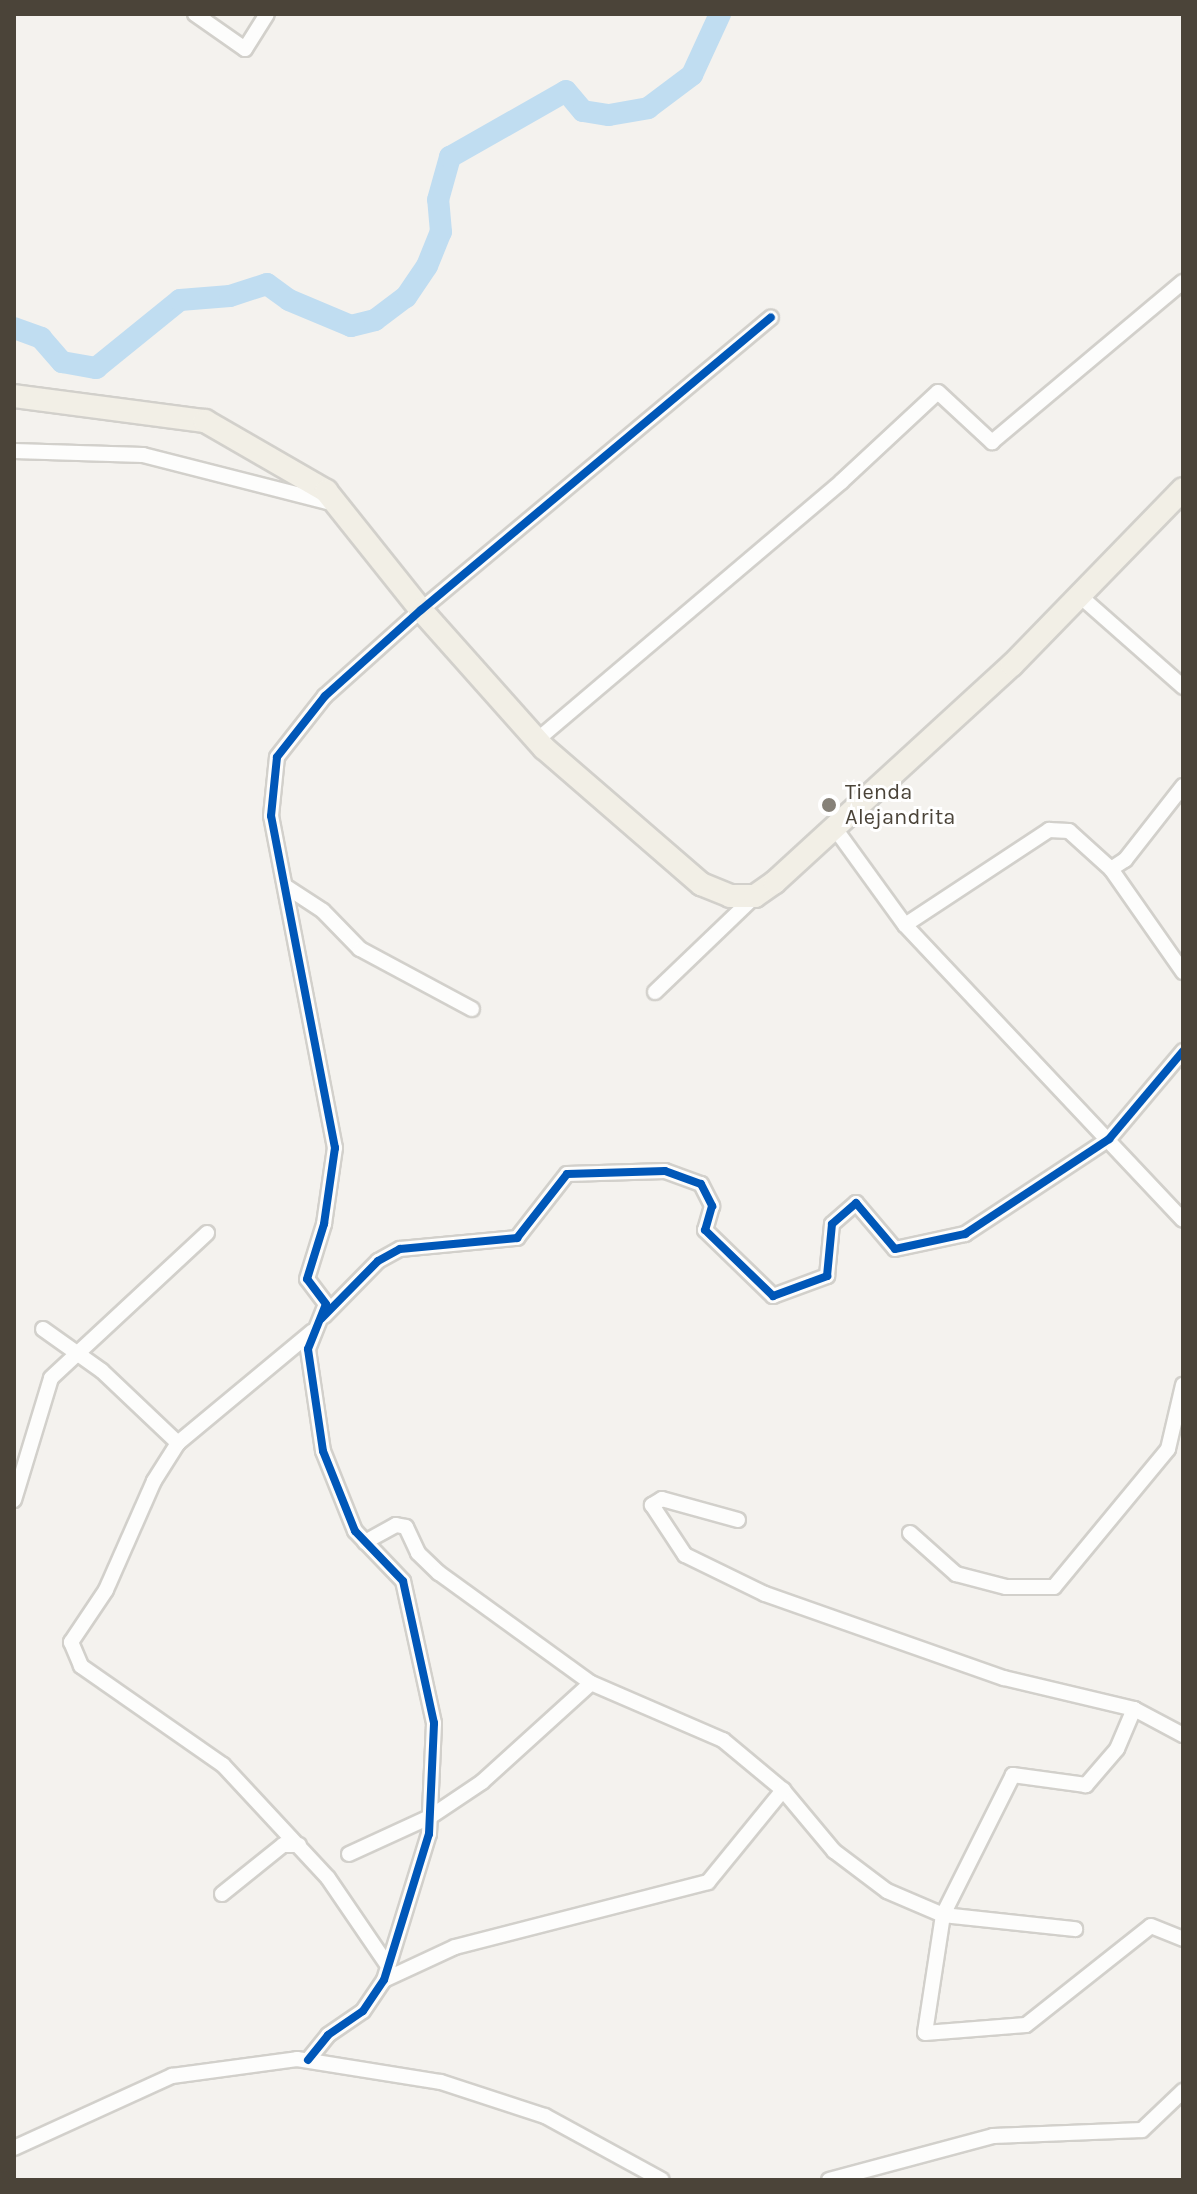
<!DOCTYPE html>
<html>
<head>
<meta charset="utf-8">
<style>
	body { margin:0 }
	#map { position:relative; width:1197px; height:2194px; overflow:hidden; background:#f4f2ee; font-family:Karla,sans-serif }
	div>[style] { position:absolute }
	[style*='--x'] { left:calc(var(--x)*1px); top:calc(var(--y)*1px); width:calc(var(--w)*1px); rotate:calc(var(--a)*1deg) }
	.river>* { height:22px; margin:-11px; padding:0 11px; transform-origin:11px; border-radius:11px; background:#c0ddf1 }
	.roads { filter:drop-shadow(2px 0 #d2d0cb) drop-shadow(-2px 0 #d2d0cb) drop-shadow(0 2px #d2d0cb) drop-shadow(0 -2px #d2d0cb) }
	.minor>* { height:14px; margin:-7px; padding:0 7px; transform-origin:7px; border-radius:7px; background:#fdfdfc }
	.primary>* { height:22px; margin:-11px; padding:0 11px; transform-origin:11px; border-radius:11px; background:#f2efe6 }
	.cycleway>* { height:8px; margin:-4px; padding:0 4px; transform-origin:4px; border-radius:4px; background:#0057b8 }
	.dots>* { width:22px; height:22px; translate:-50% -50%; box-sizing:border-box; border:4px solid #fff; border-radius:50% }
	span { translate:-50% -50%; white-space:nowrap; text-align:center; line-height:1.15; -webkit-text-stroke:6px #fff; paint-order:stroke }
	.poi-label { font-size:22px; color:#4b4439 }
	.left { translate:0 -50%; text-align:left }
	.frame { position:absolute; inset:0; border:16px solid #4b4439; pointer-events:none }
</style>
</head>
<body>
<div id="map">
	<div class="river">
		<i style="--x:14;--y:328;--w:29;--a:20"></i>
		<i style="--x:41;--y:338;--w:32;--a:49"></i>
		<i style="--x:62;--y:362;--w:35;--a:10"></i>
		<i style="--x:96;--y:368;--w:108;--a:-39"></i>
		<i style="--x:180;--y:300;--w:50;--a:-4.6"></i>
		<i style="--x:230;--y:296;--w:39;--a:-18"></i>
		<i style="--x:267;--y:284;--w:27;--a:36"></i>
		<i style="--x:289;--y:300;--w:67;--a:22.8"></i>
		<i style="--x:351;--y:326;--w:25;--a:-14"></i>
		<i style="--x:375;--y:320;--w:39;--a:-37"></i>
		<i style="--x:406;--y:297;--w:37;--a:-56"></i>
		<i style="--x:427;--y:266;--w:37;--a:-68"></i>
		<i style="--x:441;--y:232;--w:32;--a:-95"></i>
		<i style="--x:438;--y:200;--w:45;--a:-74.4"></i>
		<i style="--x:450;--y:157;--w:133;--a:-29.6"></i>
		<i style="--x:566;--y:91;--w:26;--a:50"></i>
		<i style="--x:583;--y:111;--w:26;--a:9"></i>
		<i style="--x:609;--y:115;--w:40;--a:-10"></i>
		<i style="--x:648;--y:108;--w:55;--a:-36.9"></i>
		<i style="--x:692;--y:75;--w:67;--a:-65.3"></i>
	</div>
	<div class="roads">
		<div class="minor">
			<i style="--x:195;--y:14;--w:61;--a:35"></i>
			<i style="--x:245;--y:49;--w:41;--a:-57.8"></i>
			<i style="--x:14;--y:451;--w:129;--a:1.8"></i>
			<i style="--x:143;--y:455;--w:198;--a:14.3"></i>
			<i style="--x:1081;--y:597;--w:136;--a:41.4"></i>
			<i style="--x:537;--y:740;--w:399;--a:-40.3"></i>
			<i style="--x:841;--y:482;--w:132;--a:-42.9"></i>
			<i style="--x:938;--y:392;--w:74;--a:42.8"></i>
			<i style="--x:992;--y:442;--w:249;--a:-40"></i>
			<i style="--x:834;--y:827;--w:121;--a:54.1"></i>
			<i style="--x:905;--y:925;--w:405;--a:46.7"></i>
			<i style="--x:1111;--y:869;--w:126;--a:55"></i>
			<i style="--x:285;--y:886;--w:45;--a:33.3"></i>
			<i style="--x:323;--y:911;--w:53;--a:45.8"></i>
			<i style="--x:360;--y:949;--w:127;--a:28.2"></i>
			<i style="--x:905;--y:925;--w:173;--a:-33.4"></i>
			<i style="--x:1049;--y:830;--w:20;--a:3"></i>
			<i style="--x:1069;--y:831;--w:57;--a:42.1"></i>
			<i style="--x:1111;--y:869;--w:17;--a:-33"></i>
			<i style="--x:1125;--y:860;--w:94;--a:-51.9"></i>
			<i style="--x:655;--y:992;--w:139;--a:-43.8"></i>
			<i style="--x:324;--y:1316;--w:77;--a:-45.5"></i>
			<i style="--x:378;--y:1261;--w:25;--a:-29"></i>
			<i style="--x:400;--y:1249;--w:118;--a:-5.4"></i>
			<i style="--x:517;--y:1238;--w:81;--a:-52"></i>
			<i style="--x:567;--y:1174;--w:98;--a:-1.8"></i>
			<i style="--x:665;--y:1171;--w:38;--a:20"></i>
			<i style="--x:701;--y:1184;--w:25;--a:63"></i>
			<i style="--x:712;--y:1206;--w:25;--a:106"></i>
			<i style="--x:705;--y:1230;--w:95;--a:44.1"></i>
			<i style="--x:773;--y:1296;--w:58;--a:-20.3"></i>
			<i style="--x:827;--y:1276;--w:52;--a:-84.5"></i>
			<i style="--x:832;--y:1224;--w:32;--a:-41"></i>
			<i style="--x:856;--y:1203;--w:60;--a:49.7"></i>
			<i style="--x:895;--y:1249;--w:72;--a:-12.1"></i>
			<i style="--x:965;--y:1234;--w:173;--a:-33.4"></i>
			<i style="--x:1109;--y:1139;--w:115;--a:-49.9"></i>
			<i style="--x:43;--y:1329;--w:72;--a:35.4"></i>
			<i style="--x:102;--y:1371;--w:105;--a:43.5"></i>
			<i style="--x:178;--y:1443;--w:175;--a:-39.7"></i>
			<i style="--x:178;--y:1443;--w:45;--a:122.3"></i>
			<i style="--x:154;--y:1481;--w:119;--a:113.8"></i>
			<i style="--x:106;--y:1590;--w:63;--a:123.9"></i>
			<i style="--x:71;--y:1642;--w:26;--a:67"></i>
			<i style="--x:81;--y:1666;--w:173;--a:34.9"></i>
			<i style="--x:223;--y:1765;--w:154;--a:47.1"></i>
			<i style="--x:328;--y:1878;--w:107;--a:55.7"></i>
			<i style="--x:14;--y:1500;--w:127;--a:-73.1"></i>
			<i style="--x:51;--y:1378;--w:213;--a:-42.9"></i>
			<i style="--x:738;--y:1520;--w:79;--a:-164.6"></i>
			<i style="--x:662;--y:1499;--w:12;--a:149"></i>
			<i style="--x:652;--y:1505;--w:60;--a:56.6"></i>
			<i style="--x:685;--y:1555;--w:89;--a:26"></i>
			<i style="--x:765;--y:1594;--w:253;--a:19.4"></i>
			<i style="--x:1004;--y:1678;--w:134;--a:13.4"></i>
			<i style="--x:910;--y:1533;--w:62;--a:41.7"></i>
			<i style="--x:956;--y:1574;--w:52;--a:14.6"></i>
			<i style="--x:1006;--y:1587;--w:48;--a:0"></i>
			<i style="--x:1054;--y:1587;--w:179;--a:-50.4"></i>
			<i style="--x:1168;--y:1449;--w:66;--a:-76.8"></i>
			<i style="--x:365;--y:1542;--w:35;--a:-29"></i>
			<i style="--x:396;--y:1525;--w:10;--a:11"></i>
			<i style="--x:406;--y:1527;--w:29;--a:65"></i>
			<i style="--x:418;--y:1553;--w:29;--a:44"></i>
			<i style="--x:439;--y:1573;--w:188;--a:35.9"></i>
			<i style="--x:591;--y:1683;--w:144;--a:23.4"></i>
			<i style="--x:723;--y:1740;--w:78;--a:39.8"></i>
			<i style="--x:783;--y:1790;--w:80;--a:50.1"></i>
			<i style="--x:834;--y:1851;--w:66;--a:37"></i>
			<i style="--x:887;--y:1891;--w:61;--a:23.2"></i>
			<i style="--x:943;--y:1915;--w:133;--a:6.1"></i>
			<i style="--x:1183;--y:1735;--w:55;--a:-152"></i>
			<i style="--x:1134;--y:1709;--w:43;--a:113"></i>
			<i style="--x:1117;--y:1749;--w:48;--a:130.7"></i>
			<i style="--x:1086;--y:1785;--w:74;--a:-172.2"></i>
			<i style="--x:1013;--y:1775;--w:157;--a:116.6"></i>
			<i style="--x:943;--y:1915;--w:119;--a:98.7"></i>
			<i style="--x:925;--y:2033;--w:101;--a:-4.5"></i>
			<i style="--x:1026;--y:2025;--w:159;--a:-38.4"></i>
			<i style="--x:1151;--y:1926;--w:35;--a:22"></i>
			<i style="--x:349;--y:1854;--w:89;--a:-24.6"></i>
			<i style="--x:430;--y:1817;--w:63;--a:-33.9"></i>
			<i style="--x:482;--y:1782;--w:147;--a:-42.2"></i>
			<i style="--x:222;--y:1894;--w:78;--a:-38.8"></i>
			<i style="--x:283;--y:1845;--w:16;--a:0"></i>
			<i style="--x:384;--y:1980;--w:78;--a:-24.9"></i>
			<i style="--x:455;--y:1947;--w:261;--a:-14.4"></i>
			<i style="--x:708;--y:1882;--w:119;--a:-50.8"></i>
			<i style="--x:308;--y:2060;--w:32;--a:-51"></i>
			<i style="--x:328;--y:2035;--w:42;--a:-34.4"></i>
			<i style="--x:363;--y:2011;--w:37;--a:-56"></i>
			<i style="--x:384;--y:1980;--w:153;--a:-72.9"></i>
			<i style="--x:429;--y:1834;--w:111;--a:-87.4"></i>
			<i style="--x:434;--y:1723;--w:145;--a:-102.3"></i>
			<i style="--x:403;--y:1581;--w:69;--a:-133.8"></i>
			<i style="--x:355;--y:1531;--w:86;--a:-111.8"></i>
			<i style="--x:323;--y:1451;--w:103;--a:-98.4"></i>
			<i style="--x:308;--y:1349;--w:48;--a:-68.2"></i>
			<i style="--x:326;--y:1304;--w:31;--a:-127"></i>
			<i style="--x:307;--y:1279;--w:58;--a:-72.8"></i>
			<i style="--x:324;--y:1224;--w:77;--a:-81.8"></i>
			<i style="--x:335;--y:1148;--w:338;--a:-100.9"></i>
			<i style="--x:271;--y:816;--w:59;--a:-84.2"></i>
			<i style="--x:277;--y:757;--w:78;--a:-51.8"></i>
			<i style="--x:325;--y:696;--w:129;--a:-41.9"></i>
			<i style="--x:421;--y:610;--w:456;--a:-39.9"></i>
			<i style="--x:14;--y:2148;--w:174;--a:-24.5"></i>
			<i style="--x:172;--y:2076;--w:126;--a:-7.7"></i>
			<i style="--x:297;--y:2059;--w:146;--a:9.1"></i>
			<i style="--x:441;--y:2082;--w:109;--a:18.1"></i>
			<i style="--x:545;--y:2116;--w:133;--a:28.7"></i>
			<i style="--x:829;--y:2180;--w:170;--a:-15"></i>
			<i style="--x:993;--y:2136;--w:149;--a:-2.3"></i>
			<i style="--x:1142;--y:2130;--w:57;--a:-43.6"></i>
		</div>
		<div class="primary">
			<i style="--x:14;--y:396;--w:193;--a:7.5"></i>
			<i style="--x:205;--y:421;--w:140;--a:30"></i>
			<i style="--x:326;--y:491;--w:152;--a:51.4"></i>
			<i style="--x:421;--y:610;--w:185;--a:48.3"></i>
			<i style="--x:544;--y:748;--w:208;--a:40.9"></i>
			<i style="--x:701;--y:884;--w:31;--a:22"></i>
			<i style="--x:730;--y:896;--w:25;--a:0"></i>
			<i style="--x:755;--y:896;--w:24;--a:-35"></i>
			<i style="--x:775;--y:882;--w:321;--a:-42.5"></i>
			<i style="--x:1012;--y:665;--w:245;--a:-45.8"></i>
		</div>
	</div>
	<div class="cycleway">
		<i style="--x:321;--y:1319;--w:81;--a:-45.5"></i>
		<i style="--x:378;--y:1261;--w:25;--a:-29"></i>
		<i style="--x:400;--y:1249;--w:118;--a:-5.4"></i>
		<i style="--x:517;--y:1238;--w:81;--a:-52"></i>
		<i style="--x:567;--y:1174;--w:98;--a:-1.8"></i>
		<i style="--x:665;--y:1171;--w:38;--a:20"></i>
		<i style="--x:701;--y:1184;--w:25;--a:63"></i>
		<i style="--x:712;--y:1206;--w:25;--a:106"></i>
		<i style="--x:705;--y:1230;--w:95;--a:44.1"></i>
		<i style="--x:773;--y:1296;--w:58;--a:-20.3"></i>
		<i style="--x:827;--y:1276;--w:52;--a:-84.5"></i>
		<i style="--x:832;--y:1224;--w:32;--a:-41"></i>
		<i style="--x:856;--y:1203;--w:60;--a:49.7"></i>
		<i style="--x:895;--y:1249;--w:72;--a:-12.1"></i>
		<i style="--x:965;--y:1234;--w:173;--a:-33.4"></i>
		<i style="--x:1109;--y:1139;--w:115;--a:-49.9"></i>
		<i style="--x:308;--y:2060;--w:32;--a:-51"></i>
		<i style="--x:328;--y:2035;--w:42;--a:-34.4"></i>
		<i style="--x:363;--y:2011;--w:37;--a:-56"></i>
		<i style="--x:384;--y:1980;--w:153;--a:-72.9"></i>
		<i style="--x:429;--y:1834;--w:111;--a:-87.4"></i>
		<i style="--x:434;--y:1723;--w:145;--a:-102.3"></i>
		<i style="--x:403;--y:1581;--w:69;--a:-133.8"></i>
		<i style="--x:355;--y:1531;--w:86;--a:-111.8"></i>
		<i style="--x:323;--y:1451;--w:103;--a:-98.4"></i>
		<i style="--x:308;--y:1349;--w:48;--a:-68.2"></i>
		<i style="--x:326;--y:1304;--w:31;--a:-127"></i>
		<i style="--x:307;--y:1279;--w:58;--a:-72.8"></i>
		<i style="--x:324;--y:1224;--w:77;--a:-81.8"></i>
		<i style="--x:335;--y:1148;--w:338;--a:-100.9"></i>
		<i style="--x:271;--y:816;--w:59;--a:-84.2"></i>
		<i style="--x:277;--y:757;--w:78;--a:-51.8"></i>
		<i style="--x:325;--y:696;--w:129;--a:-41.9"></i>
		<i style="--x:421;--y:610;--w:456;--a:-39.9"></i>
	</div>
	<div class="dots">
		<i style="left:829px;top:805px;background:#868178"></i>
	</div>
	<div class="poi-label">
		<span class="left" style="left:845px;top:805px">Tienda<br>Alejandrita</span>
	</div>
	<div class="frame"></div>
</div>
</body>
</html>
